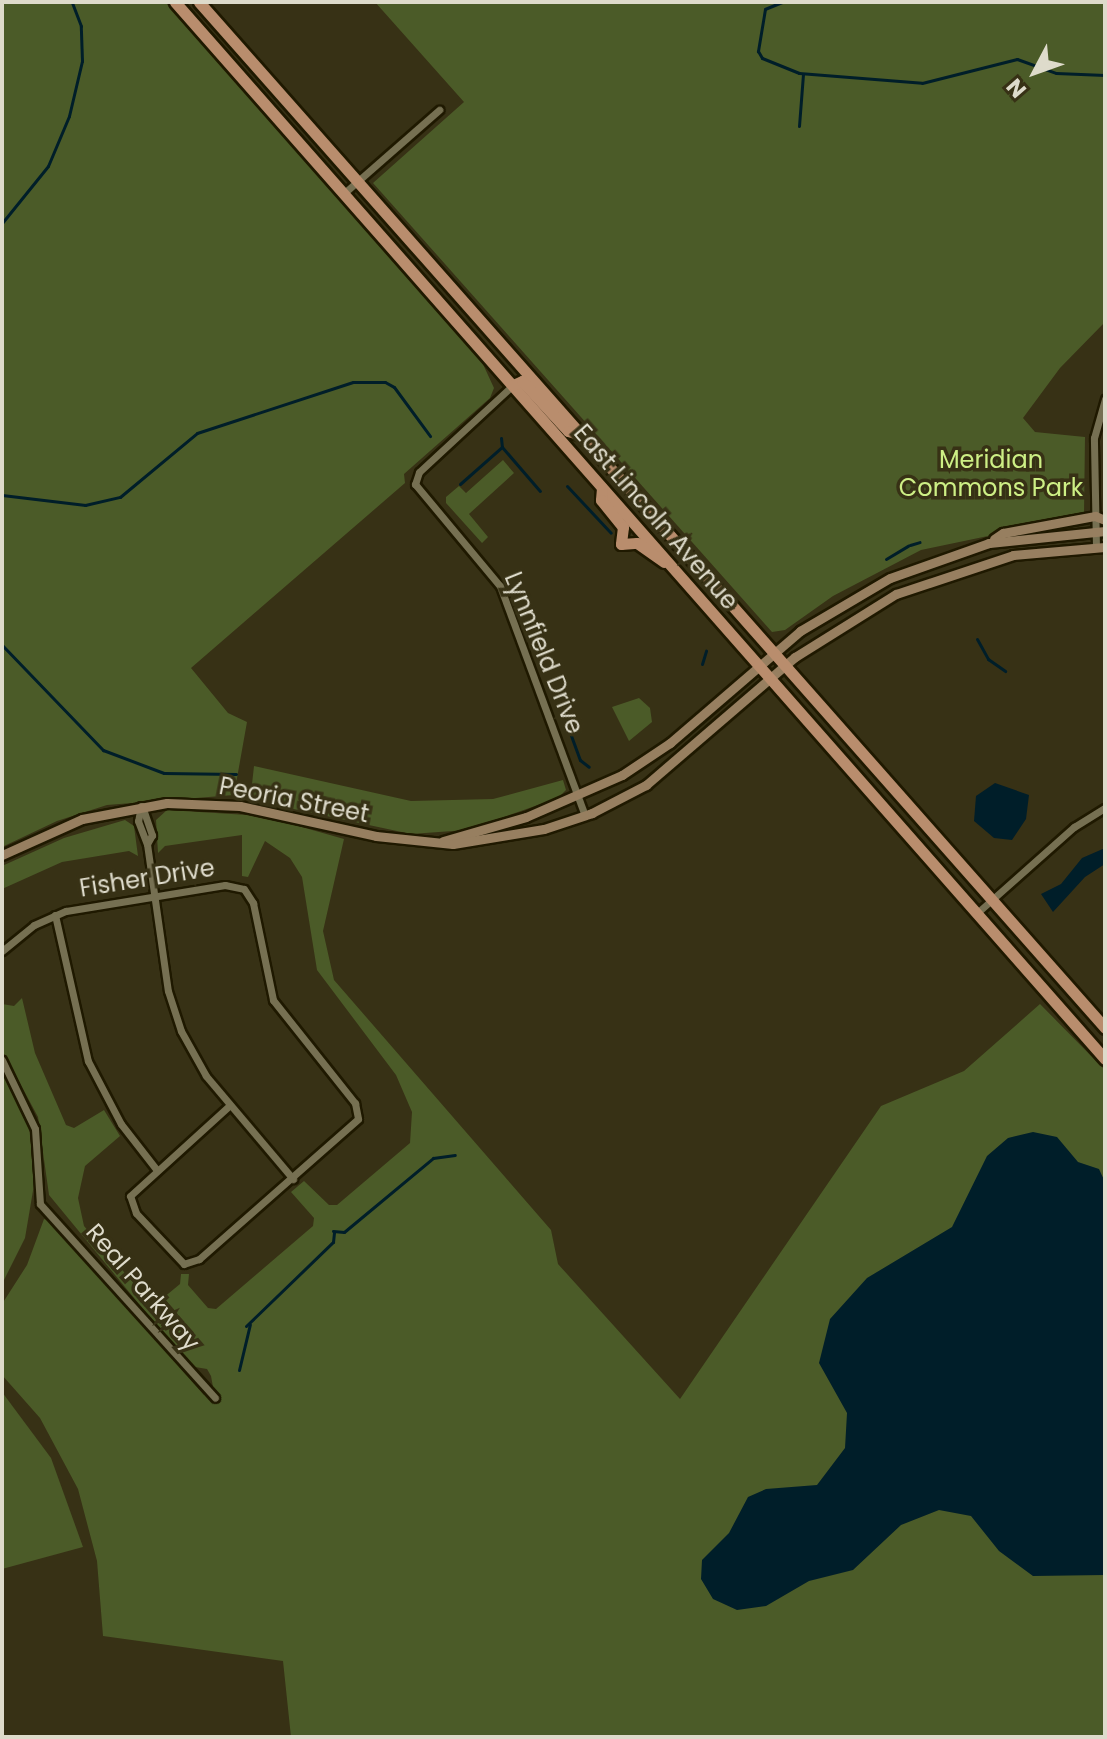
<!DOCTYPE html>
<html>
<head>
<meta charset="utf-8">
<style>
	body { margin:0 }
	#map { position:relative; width:1107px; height:1739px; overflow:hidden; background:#373115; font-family:Poppins,sans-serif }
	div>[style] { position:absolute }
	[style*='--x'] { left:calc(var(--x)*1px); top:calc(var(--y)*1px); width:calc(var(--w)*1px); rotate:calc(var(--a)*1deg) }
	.green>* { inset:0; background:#4b5b28 }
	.water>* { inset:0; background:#001e29 }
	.stream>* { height:3px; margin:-1.5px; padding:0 1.5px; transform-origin:1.5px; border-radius:1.5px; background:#001e29 }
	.roads { filter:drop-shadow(2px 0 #1f1900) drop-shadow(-2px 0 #1f1900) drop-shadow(0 2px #1f1900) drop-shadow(0 -2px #1f1900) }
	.minor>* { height:7px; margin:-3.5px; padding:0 3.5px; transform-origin:3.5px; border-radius:3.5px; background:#767052 }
	.secondary>* { height:9px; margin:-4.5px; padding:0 4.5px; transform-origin:4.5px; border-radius:4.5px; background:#977f60 }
	.primary>* { height:11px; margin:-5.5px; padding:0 5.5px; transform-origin:5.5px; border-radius:5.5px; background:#b98d6d }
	span { translate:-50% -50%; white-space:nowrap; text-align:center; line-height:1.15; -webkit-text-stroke:7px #373115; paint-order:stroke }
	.park-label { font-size:24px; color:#cdef85 }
	.street-label { font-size:24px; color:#dedbcb }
	.frame { position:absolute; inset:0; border:4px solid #dedbcb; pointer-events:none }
	.north { position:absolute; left:995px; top:32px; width:80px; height:80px; -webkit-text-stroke:6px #373115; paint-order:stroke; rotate:229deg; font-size:22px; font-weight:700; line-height:32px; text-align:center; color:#dedbcb }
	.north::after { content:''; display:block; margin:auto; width:28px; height:36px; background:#dedbcb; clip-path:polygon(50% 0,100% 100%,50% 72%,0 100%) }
</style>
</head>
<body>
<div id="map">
	<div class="green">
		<i style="clip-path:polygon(2px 2px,165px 2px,482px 362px,494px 388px,490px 398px,404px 474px,405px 483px,191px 668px,228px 713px,247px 722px,234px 795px,107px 805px,57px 821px,2px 847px)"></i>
		<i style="clip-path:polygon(375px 2px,1105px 2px,1105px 322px,1060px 368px,1023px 418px,1035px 432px,1085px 437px,1084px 516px,921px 550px,833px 596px,785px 630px,772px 632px,373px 183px,464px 102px)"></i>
		<i style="clip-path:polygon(503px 460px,514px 473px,469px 514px,488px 537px,482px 543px,446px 503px,446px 497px,459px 486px,466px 493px)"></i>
		<i style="clip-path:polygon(639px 698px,650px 708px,652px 722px,629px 741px,612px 707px)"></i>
		<i style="clip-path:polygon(254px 766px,411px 801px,493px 799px,563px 780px,566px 790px,558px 798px,467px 830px,411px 834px,256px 801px,251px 793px)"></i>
		<i style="clip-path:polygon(167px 810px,263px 816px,344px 839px,323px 931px,334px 980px,551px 1230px,558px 1264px,680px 1399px,881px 1106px,964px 1071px,1040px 1004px,1105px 1070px,1105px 1737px,291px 1737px,283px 1661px,103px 1636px,97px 1561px,78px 1489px,40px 1418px,2px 1375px,2px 1304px,27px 1265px,44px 1219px,51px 1221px,204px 1395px,213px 1387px,211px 1376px,207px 1369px,195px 1367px,167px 1338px,49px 1195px,38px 1117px,2px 1050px,2px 1004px,14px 1006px,22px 998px,35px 1053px,66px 1125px,74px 1128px,104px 1110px,120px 1136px,85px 1166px,78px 1198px,84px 1226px,150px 1302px,157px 1303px,180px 1284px,181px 1274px,189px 1274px,188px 1285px,208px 1308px,216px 1309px,313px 1226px,314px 1218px,291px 1192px,304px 1181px,329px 1205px,337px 1205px,410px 1143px,412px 1112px,396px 1075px,317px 970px,302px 877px,290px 858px,265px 841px,248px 877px,242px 876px,242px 835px,165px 846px,158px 853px,156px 820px)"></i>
		<i style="clip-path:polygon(125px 820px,134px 826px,138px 856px,129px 851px,62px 862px,2px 889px,2px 866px,64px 838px)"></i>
		<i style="clip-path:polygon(2px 1070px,29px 1127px,35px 1179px,25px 1238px,2px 1284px)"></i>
		<i style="clip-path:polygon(2px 1392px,51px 1458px,83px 1547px,2px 1569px)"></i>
	</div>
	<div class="water">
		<i style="clip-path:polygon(995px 783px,1029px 795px,1026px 819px,1012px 840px,994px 838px,974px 821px,976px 796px)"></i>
		<i style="clip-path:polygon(1105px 848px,1105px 864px,1085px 877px,1053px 912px,1041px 894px,1061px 884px,1082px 858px)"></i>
		<i style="clip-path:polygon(1033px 1132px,1057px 1137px,1078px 1162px,1099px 1169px,1105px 1182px,1105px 1575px,1033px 1576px,999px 1551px,971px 1516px,939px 1510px,901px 1525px,853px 1570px,809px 1581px,766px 1606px,737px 1610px,713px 1599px,701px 1579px,702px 1560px,729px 1533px,748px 1497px,766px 1489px,817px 1485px,845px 1448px,847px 1413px,819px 1363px,830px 1319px,867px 1278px,952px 1227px,987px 1156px,1008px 1138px)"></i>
	</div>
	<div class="stream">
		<i style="--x:782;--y:2;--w:18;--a:158"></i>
		<i style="--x:765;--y:9;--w:43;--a:99.5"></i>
		<i style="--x:758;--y:51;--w:8;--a:60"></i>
		<i style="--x:762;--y:58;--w:40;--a:22"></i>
		<i style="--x:799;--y:73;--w:123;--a:4.6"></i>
		<i style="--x:922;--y:83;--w:98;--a:-14.2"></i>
		<i style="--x:1017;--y:59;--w:41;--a:19.7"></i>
		<i style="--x:1056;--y:73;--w:49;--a:2.3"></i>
		<i style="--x:799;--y:126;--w:52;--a:-85.6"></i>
		<i style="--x:2;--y:223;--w:73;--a:-51.1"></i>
		<i style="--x:48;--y:166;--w:54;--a:-67.2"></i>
		<i style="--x:69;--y:116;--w:57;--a:-76.7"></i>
		<i style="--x:82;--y:61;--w:35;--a:-92"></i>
		<i style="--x:81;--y:26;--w:26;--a:-111"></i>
		<i style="--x:501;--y:438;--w:9;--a:84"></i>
		<i style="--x:502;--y:447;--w:58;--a:49.2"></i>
		<i style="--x:460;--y:484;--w:56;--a:-41.4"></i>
		<i style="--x:567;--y:486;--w:64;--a:46.9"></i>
		<i style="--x:2;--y:495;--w:84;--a:6.9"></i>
		<i style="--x:85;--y:505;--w:36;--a:-13"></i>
		<i style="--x:120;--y:497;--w:100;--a:-39.7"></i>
		<i style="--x:197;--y:433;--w:164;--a:-18.1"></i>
		<i style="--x:353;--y:382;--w:32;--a:0"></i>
		<i style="--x:385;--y:382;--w:10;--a:29"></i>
		<i style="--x:394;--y:387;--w:61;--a:53.7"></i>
		<i style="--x:910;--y:545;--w:10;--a:-17"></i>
		<i style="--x:886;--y:559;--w:26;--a:-31"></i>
		<i style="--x:977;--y:639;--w:23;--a:61"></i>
		<i style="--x:988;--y:659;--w:21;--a:35"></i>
		<i style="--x:2;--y:645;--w:146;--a:46.1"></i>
		<i style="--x:103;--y:750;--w:65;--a:20.7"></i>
		<i style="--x:164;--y:773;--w:72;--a:0.8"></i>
		<i style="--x:702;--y:664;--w:14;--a:-73"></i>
		<i style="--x:567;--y:723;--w:5;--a:79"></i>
		<i style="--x:572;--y:724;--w:5;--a:0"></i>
		<i style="--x:569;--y:730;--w:32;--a:70"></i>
		<i style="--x:580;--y:760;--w:11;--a:38"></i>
		<i style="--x:333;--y:1231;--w:11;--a:5"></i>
		<i style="--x:344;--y:1232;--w:116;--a:-39.7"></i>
		<i style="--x:433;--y:1158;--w:22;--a:-8"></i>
		<i style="--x:246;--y:1326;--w:121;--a:-44"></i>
		<i style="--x:333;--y:1242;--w:10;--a:-84"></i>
		<i style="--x:239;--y:1370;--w:47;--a:-76.6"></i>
	</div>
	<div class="roads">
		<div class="minor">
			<i style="--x:343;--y:194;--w:128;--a:-41.2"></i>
			<i style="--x:513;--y:385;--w:128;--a:137.2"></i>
			<i style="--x:419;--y:472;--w:13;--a:108"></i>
			<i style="--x:415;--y:484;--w:133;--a:50.2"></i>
			<i style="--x:500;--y:586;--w:245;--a:69.7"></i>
			<i style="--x:1096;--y:547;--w:109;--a:-91.1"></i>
			<i style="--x:1094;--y:438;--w:41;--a:-74.2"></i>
			<i style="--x:141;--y:806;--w:15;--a:101"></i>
			<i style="--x:138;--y:821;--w:25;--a:69"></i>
			<i style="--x:147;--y:844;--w:148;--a:81.9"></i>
			<i style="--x:168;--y:991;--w:42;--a:72"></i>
			<i style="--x:181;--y:1031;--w:51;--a:60.9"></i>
			<i style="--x:206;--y:1076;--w:135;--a:49.8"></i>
			<i style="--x:142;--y:806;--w:31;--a:71"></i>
			<i style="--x:152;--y:835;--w:10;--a:119"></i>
			<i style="--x:977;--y:913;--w:130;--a:-41.6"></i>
			<i style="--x:1074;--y:827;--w:36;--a:-32"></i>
			<i style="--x:55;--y:915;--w:150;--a:77.3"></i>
			<i style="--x:88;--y:1061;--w:71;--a:62.4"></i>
			<i style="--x:121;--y:1124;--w:57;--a:52.1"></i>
			<i style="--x:2;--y:951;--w:41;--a:-39.1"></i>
			<i style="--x:34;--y:925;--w:35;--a:-24"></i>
			<i style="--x:66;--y:911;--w:161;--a:-9.3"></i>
			<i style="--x:225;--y:885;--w:19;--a:12"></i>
			<i style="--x:244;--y:889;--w:17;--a:57"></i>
			<i style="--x:253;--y:903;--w:99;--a:78.3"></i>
			<i style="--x:273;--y:1000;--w:132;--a:51.5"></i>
			<i style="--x:355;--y:1103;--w:16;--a:79"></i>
			<i style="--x:358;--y:1119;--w:212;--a:138.6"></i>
			<i style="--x:199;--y:1259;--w:16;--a:162"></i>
			<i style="--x:184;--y:1264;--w:70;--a:-133.3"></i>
			<i style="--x:136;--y:1213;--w:18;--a:-109"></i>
			<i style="--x:130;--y:1196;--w:135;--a:-42.3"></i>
			<i style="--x:2;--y:1060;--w:76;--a:64.4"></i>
			<i style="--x:35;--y:1129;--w:75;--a:86.2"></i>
			<i style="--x:40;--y:1204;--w:261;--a:47.9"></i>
		</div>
		<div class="secondary">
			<i style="--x:994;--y:539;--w:11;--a:-34"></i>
			<i style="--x:1003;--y:533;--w:94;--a:-10.5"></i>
			<i style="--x:1095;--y:516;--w:11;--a:22"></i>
			<i style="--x:443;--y:841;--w:86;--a:-16.1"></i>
			<i style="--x:526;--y:817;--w:105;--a:-23.6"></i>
			<i style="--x:622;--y:775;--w:58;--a:-33.7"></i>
			<i style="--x:670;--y:743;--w:172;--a:-40.7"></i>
			<i style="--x:800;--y:631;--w:104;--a:-30.5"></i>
			<i style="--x:890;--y:578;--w:105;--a:-19.5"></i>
			<i style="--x:989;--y:543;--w:117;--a:-5.9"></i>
			<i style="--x:2;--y:855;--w:88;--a:-24.2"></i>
			<i style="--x:82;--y:819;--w:86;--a:-10.7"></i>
			<i style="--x:167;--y:803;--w:73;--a:2.4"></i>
			<i style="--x:240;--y:806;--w:139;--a:12.4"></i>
			<i style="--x:376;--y:836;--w:77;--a:5.9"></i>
			<i style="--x:453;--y:844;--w:92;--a:-9.4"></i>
			<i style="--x:544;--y:829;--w:51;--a:-18.4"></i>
			<i style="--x:592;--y:813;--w:61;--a:-27.4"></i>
			<i style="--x:646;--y:785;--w:196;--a:-40.7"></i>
			<i style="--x:795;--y:657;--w:119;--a:-32"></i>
			<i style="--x:896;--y:594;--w:123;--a:-18.4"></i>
			<i style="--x:1013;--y:555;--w:92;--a:-5"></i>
		</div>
		<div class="primary">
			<i style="--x:175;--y:2;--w:1408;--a:48.66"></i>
			<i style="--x:199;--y:2;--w:1369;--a:48.55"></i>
			<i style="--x:513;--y:385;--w:10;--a:-24"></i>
			<i style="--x:522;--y:381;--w:68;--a:47.4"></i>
			<i style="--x:568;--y:431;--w:17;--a:17"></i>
			<i style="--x:602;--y:488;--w:12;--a:95"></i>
			<i style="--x:601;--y:500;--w:35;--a:51"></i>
			<i style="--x:623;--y:527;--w:17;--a:97"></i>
			<i style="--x:621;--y:544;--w:16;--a:-4"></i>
			<i style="--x:637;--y:543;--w:33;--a:35"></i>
		</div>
	</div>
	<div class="park-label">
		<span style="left:991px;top:474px">Meridian<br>Commons Park</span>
	</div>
	<div class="street-label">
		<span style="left:656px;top:517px;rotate:49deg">East Lincoln Avenue</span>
		<span style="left:544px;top:653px;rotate:68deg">Lynnfield Drive</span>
		<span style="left:294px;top:800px;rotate:11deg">Peoria Street</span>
		<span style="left:147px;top:878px;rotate:-9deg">Fisher Drive</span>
		<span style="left:143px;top:1287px;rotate:49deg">Real Parkway</span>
	</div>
	<div class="frame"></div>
	<div class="north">N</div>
</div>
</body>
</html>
